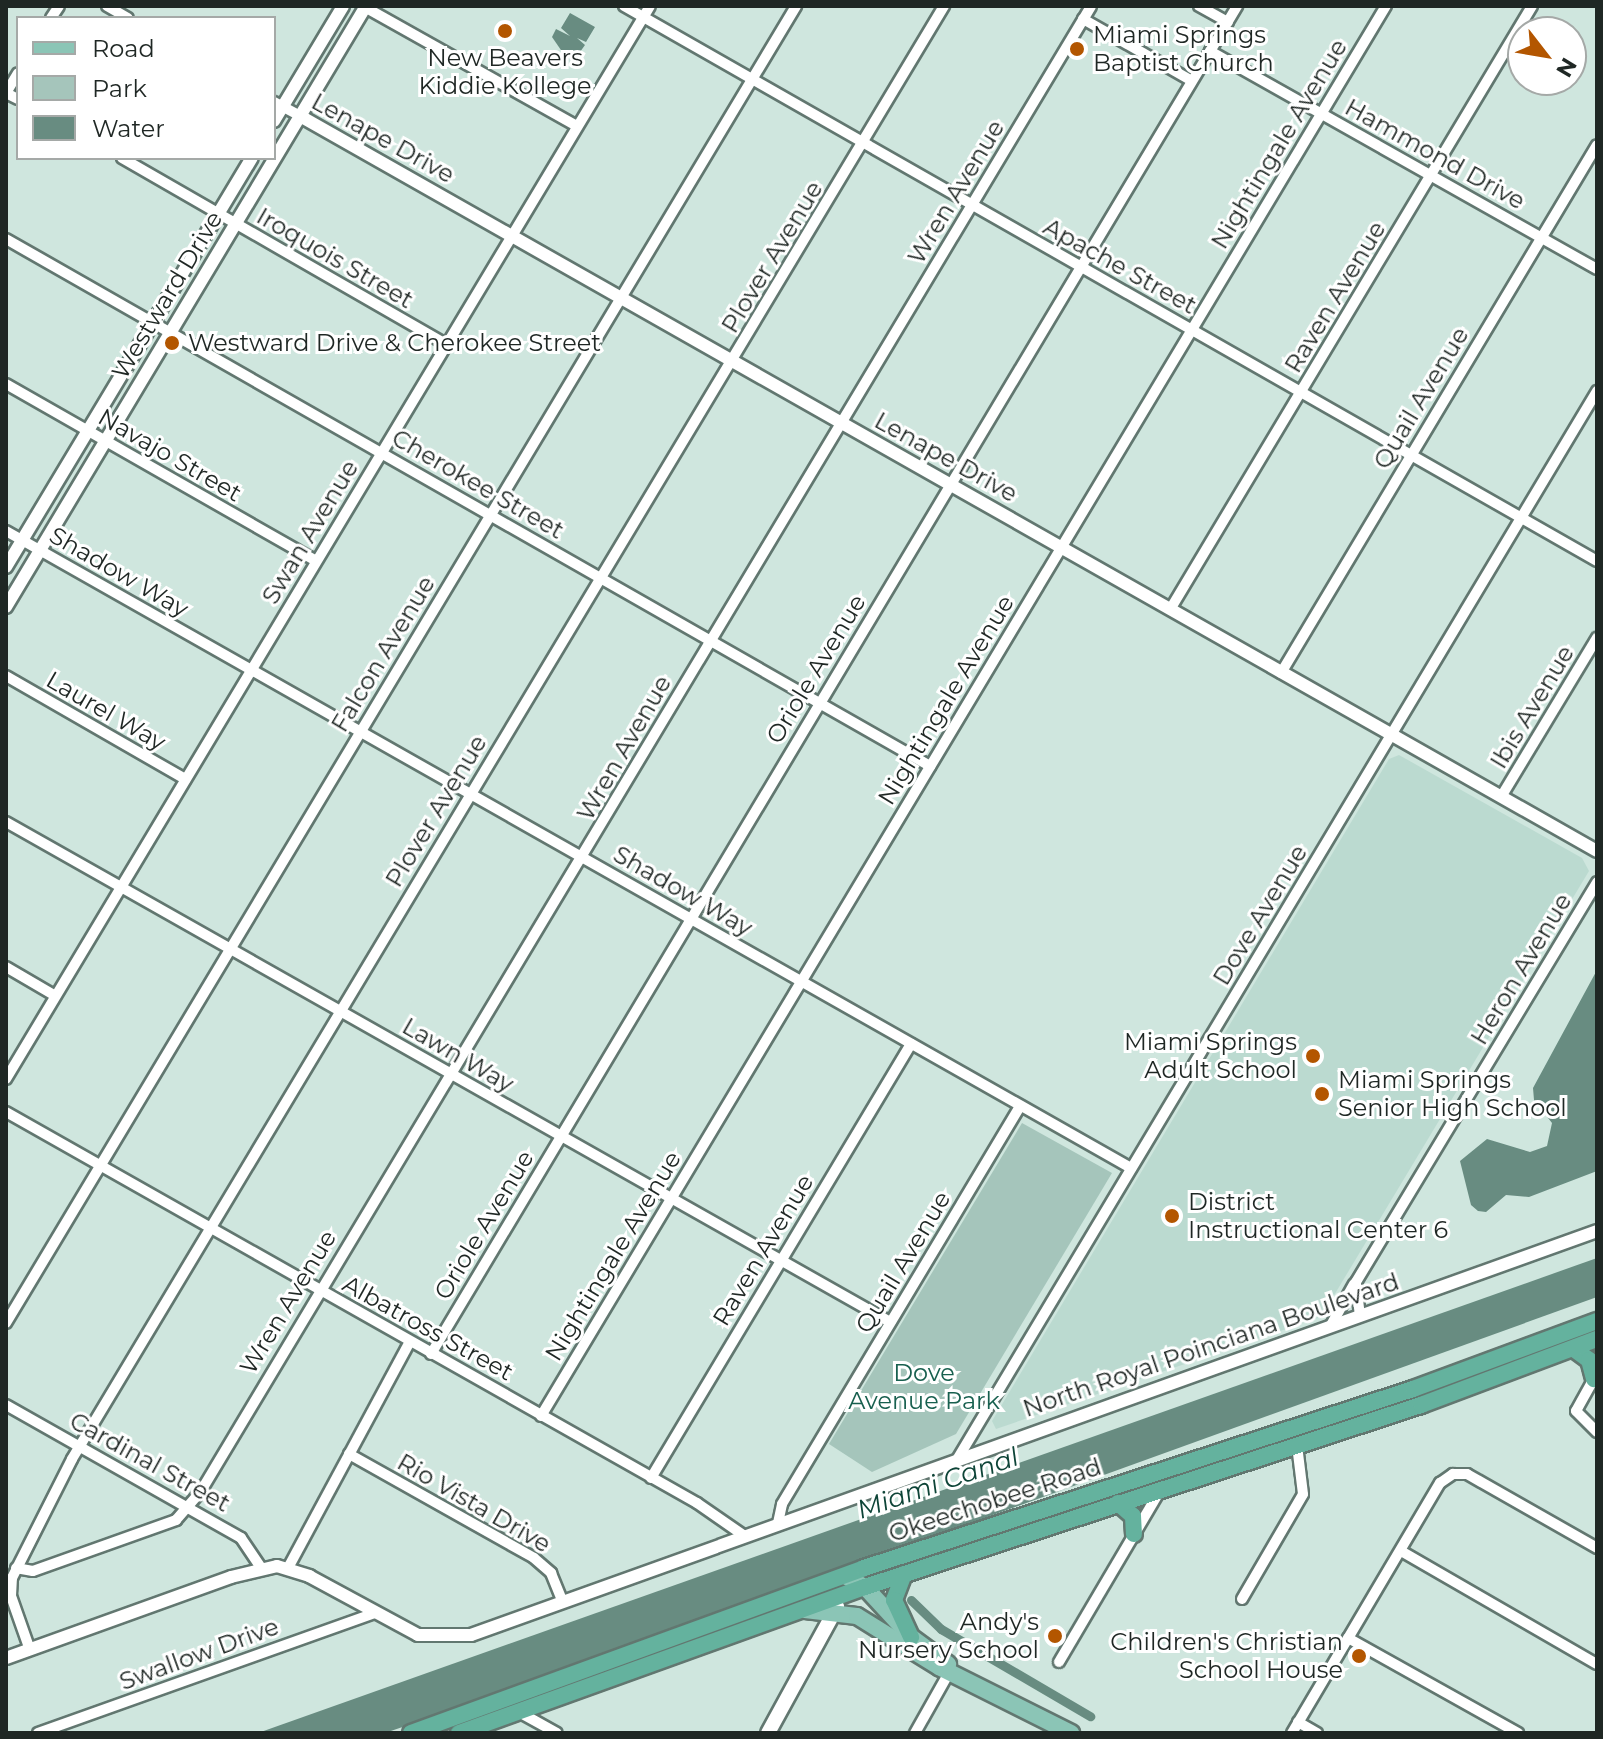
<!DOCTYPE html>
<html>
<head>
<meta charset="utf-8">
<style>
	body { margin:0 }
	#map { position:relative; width:1603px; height:1739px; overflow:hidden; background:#cfe6de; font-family:Montserrat,sans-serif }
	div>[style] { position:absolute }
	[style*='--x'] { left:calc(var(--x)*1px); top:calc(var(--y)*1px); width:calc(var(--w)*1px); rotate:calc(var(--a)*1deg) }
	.built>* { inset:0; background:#bbdad0 }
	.green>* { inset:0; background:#a5c5bb }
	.water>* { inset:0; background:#688c81 }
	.canal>* { height:9px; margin:-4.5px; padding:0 4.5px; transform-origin:4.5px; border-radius:4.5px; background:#688c81 }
	.roads { filter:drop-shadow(2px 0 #627770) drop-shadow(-2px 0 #627770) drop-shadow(0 2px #627770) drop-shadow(0 -2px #627770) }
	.minor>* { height:10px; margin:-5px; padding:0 5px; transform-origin:5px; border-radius:5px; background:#fff }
	.tertiary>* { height:12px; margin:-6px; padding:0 6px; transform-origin:6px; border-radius:6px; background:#fff }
	.secondary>* { height:14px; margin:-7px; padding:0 7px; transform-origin:7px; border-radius:7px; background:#fff }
	.primary>* { height:16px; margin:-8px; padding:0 8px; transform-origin:8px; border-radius:8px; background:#8bc5b6 }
	.trunk>* { height:16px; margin:-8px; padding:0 8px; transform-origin:8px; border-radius:8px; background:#64b29e }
	.dots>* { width:22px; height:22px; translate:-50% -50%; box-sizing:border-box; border:4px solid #fff; border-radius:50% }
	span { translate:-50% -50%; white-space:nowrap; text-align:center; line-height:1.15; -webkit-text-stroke:6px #fff; paint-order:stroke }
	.poi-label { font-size:24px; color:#1f2724 }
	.left { translate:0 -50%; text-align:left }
	.right { translate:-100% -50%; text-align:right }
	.street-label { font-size:24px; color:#1f2724 }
	.park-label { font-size:24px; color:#18604f }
	.water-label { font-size:26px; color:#0d4437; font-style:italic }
	.frame { position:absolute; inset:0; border:8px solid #1f2724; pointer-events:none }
	.legend { position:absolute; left:16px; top:16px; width:260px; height:144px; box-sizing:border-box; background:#fff; border:2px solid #a5a9a7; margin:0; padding:10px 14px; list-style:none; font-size:24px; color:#1f2724 }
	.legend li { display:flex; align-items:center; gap:16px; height:40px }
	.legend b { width:40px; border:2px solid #a5a9a7 }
	.north { position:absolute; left:1507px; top:16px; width:80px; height:80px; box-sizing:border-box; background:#fff; border:2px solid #a5a9a7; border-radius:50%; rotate:121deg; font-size:22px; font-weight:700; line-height:32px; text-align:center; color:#1f2724 }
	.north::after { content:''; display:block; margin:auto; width:28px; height:36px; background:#b35600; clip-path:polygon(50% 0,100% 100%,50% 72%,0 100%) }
</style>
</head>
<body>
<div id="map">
	<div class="built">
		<i style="clip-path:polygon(1399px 755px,1582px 858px,1589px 871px,1321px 1317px,996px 1429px,992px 1421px,1389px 759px)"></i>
	</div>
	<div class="green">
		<i style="clip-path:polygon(1022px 1123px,1112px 1173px,956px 1434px,872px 1472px,829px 1444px)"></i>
	</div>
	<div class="water">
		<i style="clip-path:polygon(570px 13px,595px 27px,586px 42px,577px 38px,585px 45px,580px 52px,563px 53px,552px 37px,556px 29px,570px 36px,561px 28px)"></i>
		<i style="clip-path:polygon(1597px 970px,1597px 1171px,1529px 1197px,1506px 1195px,1486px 1212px,1478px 1211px,1471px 1205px,1460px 1161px,1487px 1139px,1530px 1152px,1547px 1146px,1552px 1123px,1534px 1100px,1533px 1088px)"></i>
		<i style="clip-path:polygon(1597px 1258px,1597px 1297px,461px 1707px,385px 1733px,258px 1733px)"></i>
	</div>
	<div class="canal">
		<i style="--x:911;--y:1600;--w:42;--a:44"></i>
		<i style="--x:941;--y:1629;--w:173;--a:30.3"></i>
	</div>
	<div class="roads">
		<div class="minor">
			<i style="--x:107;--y:6;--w:24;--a:30"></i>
			<i style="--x:363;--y:6;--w:245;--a:29.3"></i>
			<i style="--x:624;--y:6;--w:1120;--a:29.7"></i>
			<i style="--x:1199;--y:6;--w:33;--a:29"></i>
			<i style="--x:51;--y:18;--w:14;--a:-56"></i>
			<i style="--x:1083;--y:19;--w:125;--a:29.6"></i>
			<i style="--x:1210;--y:51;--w:444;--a:29.4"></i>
			<i style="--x:6;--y:93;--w:23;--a:-59"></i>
			<i style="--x:6;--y:93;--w:13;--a:27"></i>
			<i style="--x:274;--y:102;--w:30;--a:28"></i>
			<i style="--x:122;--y:158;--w:373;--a:29.9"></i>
			<i style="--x:6;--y:239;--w:1064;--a:29.7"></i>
			<i style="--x:6;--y:384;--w:356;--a:29.7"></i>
			<i style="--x:6;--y:531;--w:1293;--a:29.52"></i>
			<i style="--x:1171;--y:608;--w:702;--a:-59.05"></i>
			<i style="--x:1281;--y:673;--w:615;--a:-59.1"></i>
			<i style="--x:6;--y:676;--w:207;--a:29.9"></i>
			<i style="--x:1501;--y:797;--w:186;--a:-58.9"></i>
			<i style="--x:6;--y:822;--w:1016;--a:29.49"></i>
			<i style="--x:6;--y:967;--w:56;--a:30.3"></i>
			<i style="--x:6;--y:1079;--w:1251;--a:-59.03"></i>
			<i style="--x:6;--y:1112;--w:794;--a:29.5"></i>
			<i style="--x:697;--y:1503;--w:56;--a:34.8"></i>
			<i style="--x:1360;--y:1316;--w:34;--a:-97"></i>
			<i style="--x:1356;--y:1282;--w:467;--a:-58.9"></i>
			<i style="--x:6;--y:1323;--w:1536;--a:-59.04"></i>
			<i style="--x:1330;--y:1327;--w:49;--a:-60.8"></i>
			<i style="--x:431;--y:1354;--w:1571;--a:-59.12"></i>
			<i style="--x:1596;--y:1375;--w:41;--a:119.1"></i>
			<i style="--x:1576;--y:1411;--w:30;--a:45"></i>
			<i style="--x:6;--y:1405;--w:270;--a:29.5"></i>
			<i style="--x:241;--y:1538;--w:36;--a:56"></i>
			<i style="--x:541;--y:1416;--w:1644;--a:-59.07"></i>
			<i style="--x:349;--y:1454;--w:212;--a:29.3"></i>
			<i style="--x:534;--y:1558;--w:23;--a:41"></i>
			<i style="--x:551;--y:1573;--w:31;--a:68"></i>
			<i style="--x:958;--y:1458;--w:1244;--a:-59.08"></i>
			<i style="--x:651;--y:1478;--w:506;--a:-59.08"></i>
			<i style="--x:778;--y:1523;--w:19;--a:-78"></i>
			<i style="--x:782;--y:1504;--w:464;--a:-59.1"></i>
			<i style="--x:1401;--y:1551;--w:226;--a:30"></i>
			<i style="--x:16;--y:1568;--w:17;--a:10"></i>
			<i style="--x:33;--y:1571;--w:152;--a:-19.6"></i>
			<i style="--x:176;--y:1520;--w:38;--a:-49"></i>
			<i style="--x:201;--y:1491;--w:1731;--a:-59.06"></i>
			<i style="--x:288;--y:1568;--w:255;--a:-61.7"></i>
			<i style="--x:1242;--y:1599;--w:121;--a:-59.8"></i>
			<i style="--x:1303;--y:1494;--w:49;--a:-97"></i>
			<i style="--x:1348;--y:1638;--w:195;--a:29.2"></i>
			<i style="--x:30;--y:1650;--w:57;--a:-109.4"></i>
			<i style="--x:11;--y:1596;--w:18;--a:-87"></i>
			<i style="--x:12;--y:1578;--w:133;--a:-63.2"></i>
			<i style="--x:72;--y:1459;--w:1695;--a:-59.03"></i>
			<i style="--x:1059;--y:1662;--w:197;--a:-59.5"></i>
			<i style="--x:519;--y:1712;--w:43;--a:28.9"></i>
			<i style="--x:1298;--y:1722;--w:22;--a:30"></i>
			<i style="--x:38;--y:1733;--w:358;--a:-19.6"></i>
			<i style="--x:915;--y:1733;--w:73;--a:-60.6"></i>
			<i style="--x:1292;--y:1733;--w:291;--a:-59.4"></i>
			<i style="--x:1440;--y:1483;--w:16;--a:-35"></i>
			<i style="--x:1453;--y:1474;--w:14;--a:0"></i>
			<i style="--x:1467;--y:1474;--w:150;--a:29.6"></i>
		</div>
		<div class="tertiary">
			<i style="--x:300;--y:116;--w:1491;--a:29.54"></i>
			<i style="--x:274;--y:121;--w:134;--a:-59"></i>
			<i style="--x:6;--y:567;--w:477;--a:-59"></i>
			<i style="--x:6;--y:607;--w:701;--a:-59.08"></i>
			<i style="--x:6;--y:1658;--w:239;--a:-19.8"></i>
			<i style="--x:231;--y:1577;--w:47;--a:-13.4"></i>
			<i style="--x:277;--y:1566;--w:34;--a:17"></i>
			<i style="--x:309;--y:1576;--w:124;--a:28.4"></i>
			<i style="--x:418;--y:1635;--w:53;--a:0"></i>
			<i style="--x:471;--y:1635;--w:1196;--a:-19.74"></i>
		</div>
		<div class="secondary">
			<i style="--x:768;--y:1733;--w:144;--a:-61.3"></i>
		</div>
		<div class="primary">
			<i style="--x:845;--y:1576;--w:23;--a:29"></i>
			<i style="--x:865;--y:1587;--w:68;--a:47.4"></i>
			<i style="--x:911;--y:1637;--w:46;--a:36.1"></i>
			<i style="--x:805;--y:1610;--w:52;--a:6.6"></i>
			<i style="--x:857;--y:1616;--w:97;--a:31.9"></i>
			<i style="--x:939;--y:1667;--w:148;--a:26.6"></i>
		</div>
		<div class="trunk">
			<i style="--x:1574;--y:1349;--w:19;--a:36"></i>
			<i style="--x:1589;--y:1360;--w:20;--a:75"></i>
			<i style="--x:1118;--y:1503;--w:20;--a:41"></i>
			<i style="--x:1133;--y:1516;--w:18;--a:87"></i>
			<i style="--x:904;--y:1574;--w:28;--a:111"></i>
			<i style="--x:894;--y:1600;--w:41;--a:65.3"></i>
			<i style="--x:411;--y:1733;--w:482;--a:-20"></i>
			<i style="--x:864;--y:1568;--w:577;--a:-18.06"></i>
			<i style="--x:1413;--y:1389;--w:196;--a:-20.3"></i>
			<i style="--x:459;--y:1733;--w:431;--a:-19.8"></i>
			<i style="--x:865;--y:1587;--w:585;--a:-18.13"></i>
			<i style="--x:1421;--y:1405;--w:188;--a:-20.6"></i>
		</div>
	</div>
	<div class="dots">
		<i style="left:505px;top:31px;background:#b35600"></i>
		<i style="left:1077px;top:49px;background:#b35600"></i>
		<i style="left:172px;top:343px;background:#b35600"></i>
		<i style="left:1313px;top:1056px;background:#b35600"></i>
		<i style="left:1322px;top:1094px;background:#b35600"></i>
		<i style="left:1172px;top:1216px;background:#b35600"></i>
		<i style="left:1055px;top:1636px;background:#b35600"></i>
		<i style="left:1359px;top:1656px;background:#b35600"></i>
	</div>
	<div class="poi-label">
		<span class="left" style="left:1093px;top:49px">Miami Springs<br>Baptist Church</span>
		<span style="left:505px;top:72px">New Beavers<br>Kiddie Kollege</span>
		<span class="left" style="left:188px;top:343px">Westward Drive &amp; Cherokee Street</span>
		<span class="right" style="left:1297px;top:1056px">Miami Springs<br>Adult School</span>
		<span class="left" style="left:1338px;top:1094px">Miami Springs<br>Senior High School</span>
		<span class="left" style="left:1188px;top:1216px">District<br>Instructional Center 6</span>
		<span class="right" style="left:1039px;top:1636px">Andy's<br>Nursery School</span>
		<span class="right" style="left:1343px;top:1656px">Children's Christian<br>School House</span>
	</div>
	<div class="street-label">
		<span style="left:383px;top:138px;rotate:29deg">Lenape Drive</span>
		<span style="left:1279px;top:144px;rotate:-59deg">Nightingale Avenue</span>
		<span style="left:1435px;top:154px;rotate:29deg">Hammond Drive</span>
		<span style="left:956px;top:192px;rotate:-59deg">Wren Avenue</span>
		<span style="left:772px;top:257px;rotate:-59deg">Plover Avenue</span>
		<span style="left:335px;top:258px;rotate:30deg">Iroquois Street</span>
		<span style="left:1120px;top:266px;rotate:29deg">Apache Street</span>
		<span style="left:167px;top:295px;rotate:-59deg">Westward Drive</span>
		<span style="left:1335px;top:297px;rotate:-59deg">Raven Avenue</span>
		<span style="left:1421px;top:398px;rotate:-59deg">Quail Avenue</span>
		<span style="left:170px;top:455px;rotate:30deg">Navajo Street</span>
		<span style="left:946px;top:457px;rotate:29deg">Lenape Drive</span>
		<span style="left:478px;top:484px;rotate:30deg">Cherokee Street</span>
		<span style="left:310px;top:532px;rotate:-59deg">Swan Avenue</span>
		<span style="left:119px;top:572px;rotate:30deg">Shadow Way</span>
		<span style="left:383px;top:654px;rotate:-59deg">Falcon Avenue</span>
		<span style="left:816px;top:669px;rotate:-59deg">Oriole Avenue</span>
		<span style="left:946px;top:700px;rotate:-59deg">Nightingale Avenue</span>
		<span style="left:1532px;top:707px;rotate:-59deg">Ibis Avenue</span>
		<span style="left:106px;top:711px;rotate:30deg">Laurel Way</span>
		<span style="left:624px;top:748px;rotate:-60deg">Wren Avenue</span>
		<span style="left:436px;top:811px;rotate:-59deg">Plover Avenue</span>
		<span style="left:683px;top:891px;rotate:30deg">Shadow Way</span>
		<span style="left:1260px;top:915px;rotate:-59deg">Dove Avenue</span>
		<span style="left:1521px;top:969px;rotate:-59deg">Heron Avenue</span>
		<span style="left:458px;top:1055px;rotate:30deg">Lawn Way</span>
		<span style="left:484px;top:1225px;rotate:-59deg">Oriole Avenue</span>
		<span style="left:763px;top:1250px;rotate:-59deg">Raven Avenue</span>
		<span style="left:613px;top:1256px;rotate:-59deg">Nightingale Avenue</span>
		<span style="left:903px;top:1262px;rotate:-59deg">Quail Avenue</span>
		<span style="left:288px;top:1302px;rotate:-59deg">Wren Avenue</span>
		<span style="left:428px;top:1328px;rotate:29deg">Albatross Street</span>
		<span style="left:1211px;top:1345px;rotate:-19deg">North Royal Poinciana Boulevard</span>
		<span style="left:150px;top:1462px;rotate:29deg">Cardinal Street</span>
		<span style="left:995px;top:1500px;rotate:-18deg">Okeechobee Road</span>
		<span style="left:474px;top:1503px;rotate:30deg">Rio Vista Drive</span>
		<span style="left:199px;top:1654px;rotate:-20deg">Swallow Drive</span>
	</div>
	<div class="park-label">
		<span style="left:924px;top:1387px">Dove<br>Avenue Park</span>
	</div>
	<div class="water-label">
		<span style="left:938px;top:1484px;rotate:-19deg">Miami Canal</span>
	</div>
	<div class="frame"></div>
	<ul class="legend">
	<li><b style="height:10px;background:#8bc5b6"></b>Road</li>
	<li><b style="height:22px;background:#a5c5bb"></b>Park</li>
	<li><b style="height:22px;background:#688c81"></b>Water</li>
	</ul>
	<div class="north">N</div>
</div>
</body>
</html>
